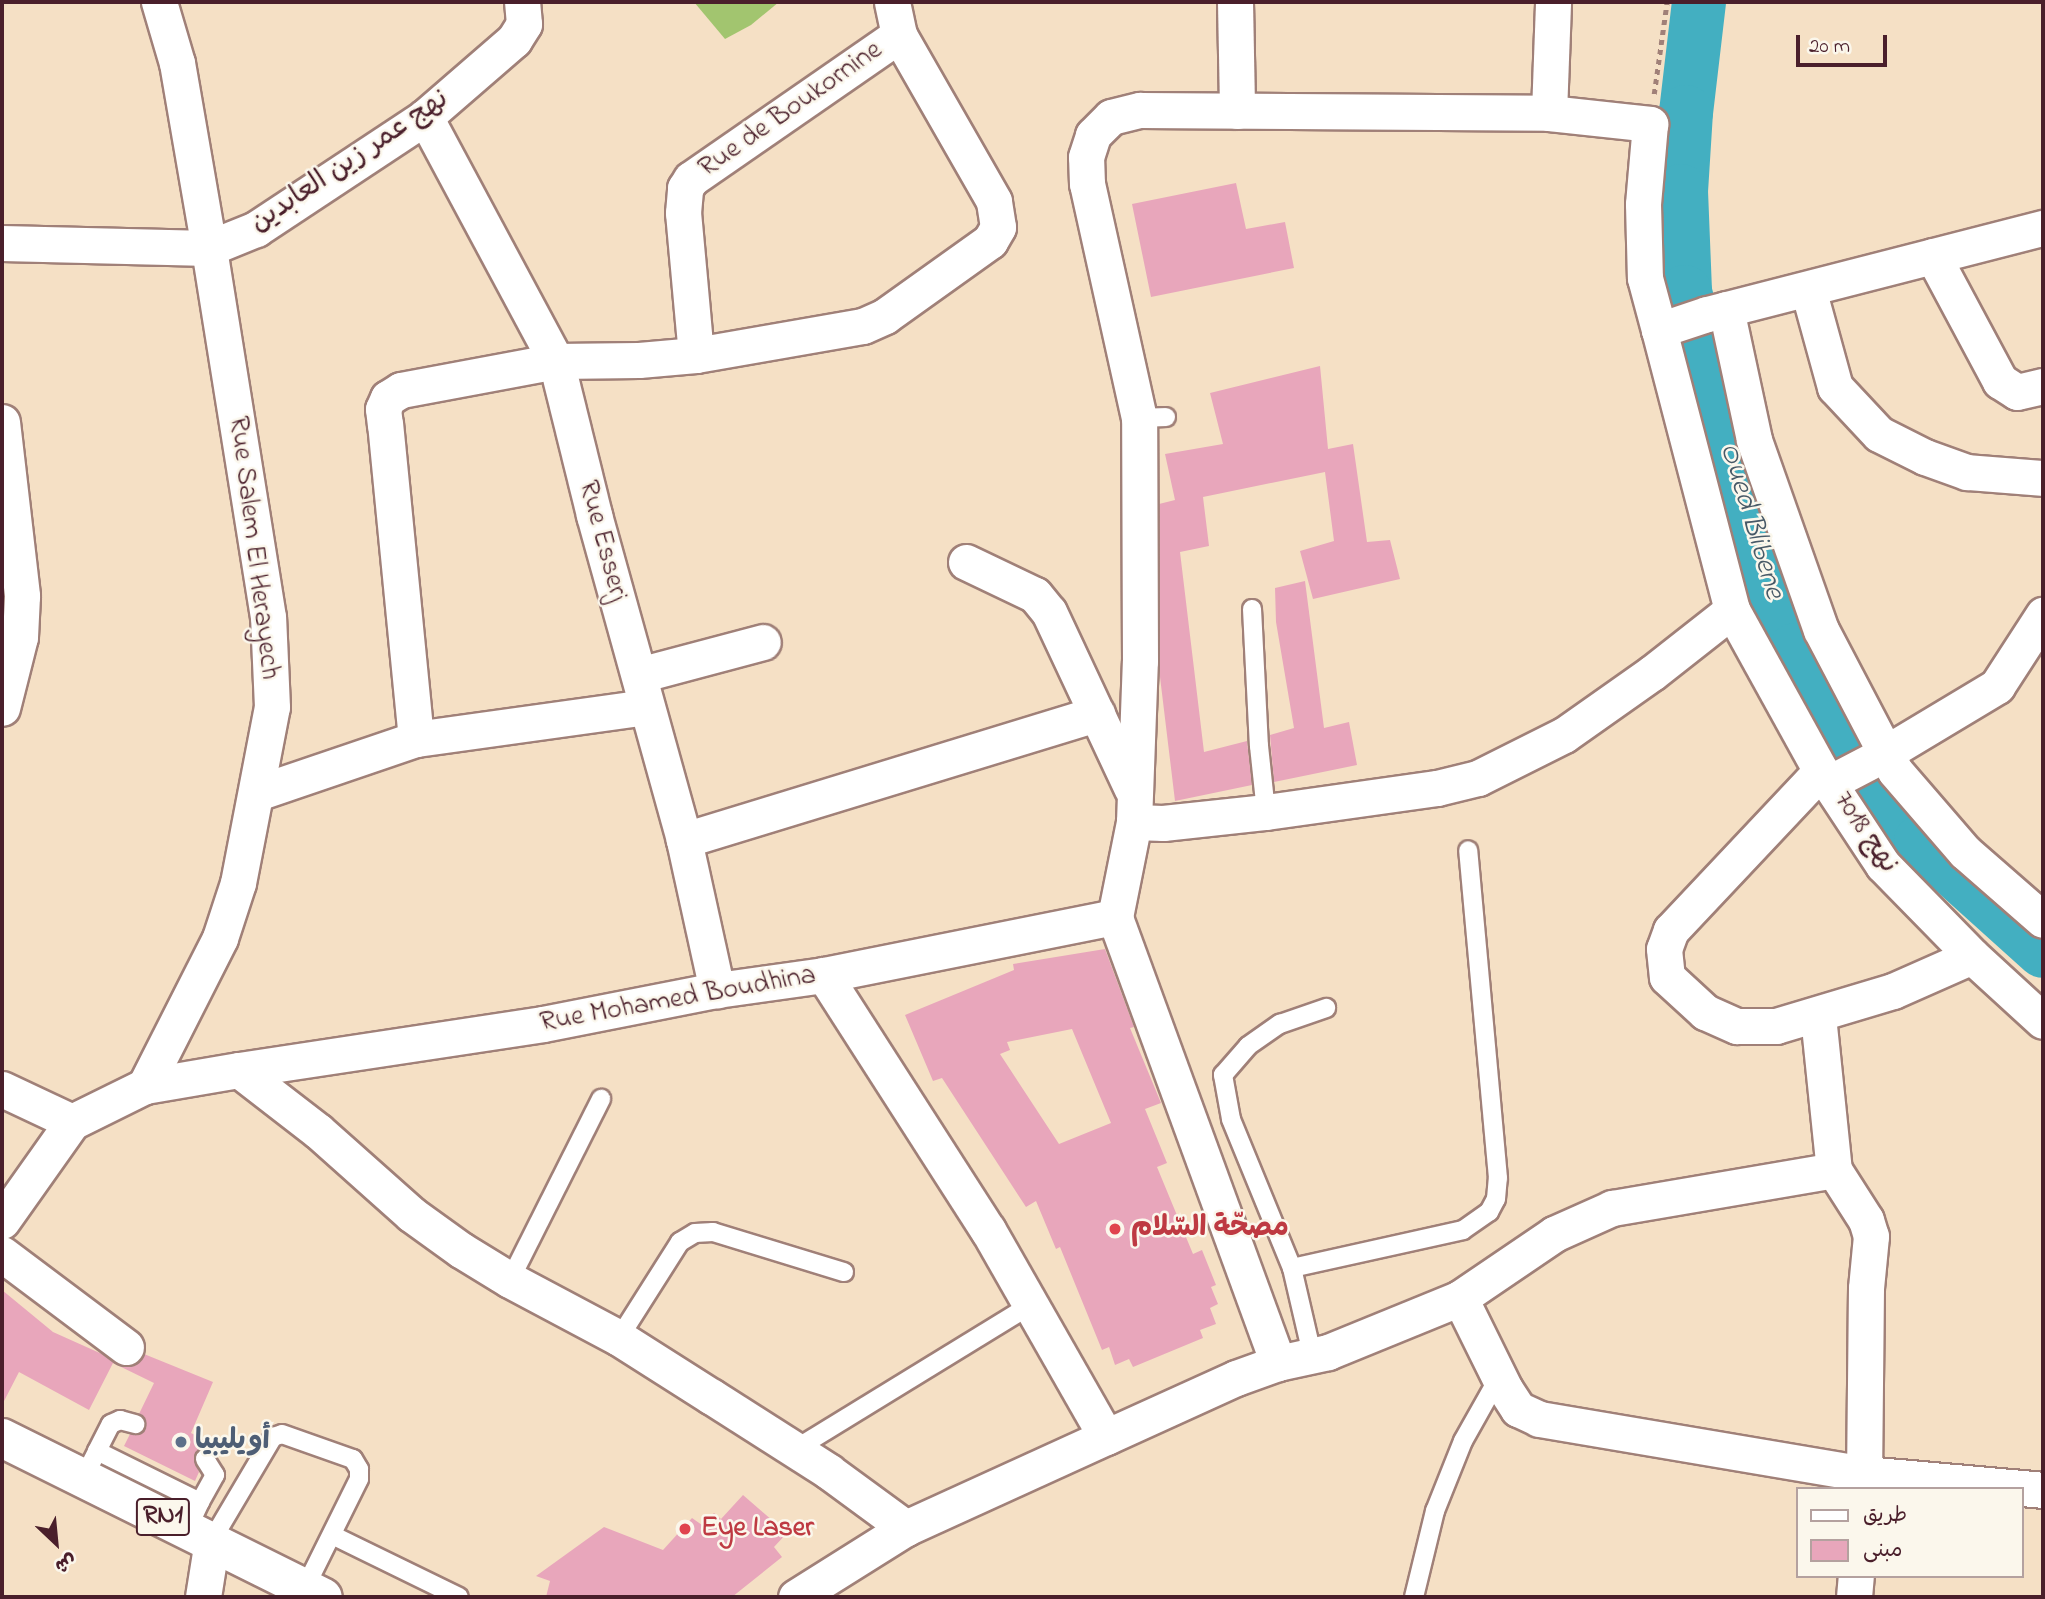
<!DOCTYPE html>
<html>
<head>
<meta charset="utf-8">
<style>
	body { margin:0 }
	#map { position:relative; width:2045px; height:1599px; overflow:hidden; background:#f5e0c5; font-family:"Indie Flower","Playpen Sans Arabic",sans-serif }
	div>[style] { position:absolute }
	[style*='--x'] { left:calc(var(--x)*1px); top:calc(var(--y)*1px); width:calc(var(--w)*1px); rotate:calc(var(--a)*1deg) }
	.green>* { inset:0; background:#a2c56f }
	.river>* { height:54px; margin:-27px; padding:0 27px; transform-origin:27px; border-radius:27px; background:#43afc1 }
	.building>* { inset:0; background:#e8a6bb }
	.path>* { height:4.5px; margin-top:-2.25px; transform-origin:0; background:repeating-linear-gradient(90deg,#a08078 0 5px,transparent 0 10px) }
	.roads { filter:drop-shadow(2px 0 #a08078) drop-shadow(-2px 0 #a08078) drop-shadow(0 2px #a08078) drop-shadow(0 -2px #a08078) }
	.lane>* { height:18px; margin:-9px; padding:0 9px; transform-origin:9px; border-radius:9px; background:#fff }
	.street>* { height:35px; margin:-17.5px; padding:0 17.5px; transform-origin:17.5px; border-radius:17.5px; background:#fff }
	.primary>* { height:38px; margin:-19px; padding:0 19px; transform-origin:19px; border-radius:19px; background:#fff }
	.dots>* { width:19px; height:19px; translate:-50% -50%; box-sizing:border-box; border:4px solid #fbf7ec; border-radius:50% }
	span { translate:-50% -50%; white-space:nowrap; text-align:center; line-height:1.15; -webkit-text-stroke:5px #fbf7ec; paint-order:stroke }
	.shield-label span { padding:2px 5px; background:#fbf7ec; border:2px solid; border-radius:5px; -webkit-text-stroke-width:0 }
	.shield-label { font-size:26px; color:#4a1f2b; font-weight:700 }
	.street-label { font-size:28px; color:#4a1f2b }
	.health-label { font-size:28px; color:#be3a42; font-weight:700 }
	.left { translate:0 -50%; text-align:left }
	.service-label { font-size:28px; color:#4e5e75; font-weight:700 }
	.water-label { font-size:30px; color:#475967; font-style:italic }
	.frame { position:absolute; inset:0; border:4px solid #4a1f2b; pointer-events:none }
	.legend { position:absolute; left:1796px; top:1487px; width:228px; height:91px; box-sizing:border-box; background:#fbf7ec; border:2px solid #b4a19f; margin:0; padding:9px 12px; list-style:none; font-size:21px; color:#4a1f2b }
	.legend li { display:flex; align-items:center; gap:14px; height:35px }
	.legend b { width:35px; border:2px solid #b4a19f }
	.north { position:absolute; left:21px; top:1508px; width:70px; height:70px; -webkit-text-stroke:5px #fbf7ec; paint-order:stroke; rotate:154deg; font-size:19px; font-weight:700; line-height:28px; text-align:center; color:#4a1f2b }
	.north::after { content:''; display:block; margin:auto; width:24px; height:32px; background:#4a1f2b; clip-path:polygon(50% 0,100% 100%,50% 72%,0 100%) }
	.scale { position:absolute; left:1796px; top:35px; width:91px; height:32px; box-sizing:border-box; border:4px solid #4a1f2b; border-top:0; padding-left:9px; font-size:21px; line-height:24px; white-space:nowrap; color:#4a1f2b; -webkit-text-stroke:5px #fbf7ec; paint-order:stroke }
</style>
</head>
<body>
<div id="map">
	<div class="green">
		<i style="clip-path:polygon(694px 2px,779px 2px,751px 25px,725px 39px)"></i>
	</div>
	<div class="river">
		<i style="--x:1699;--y:2;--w:111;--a:96.7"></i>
		<i style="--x:1686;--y:112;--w:79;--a:93.6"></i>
		<i style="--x:1681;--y:191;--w:101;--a:87.7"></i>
		<i style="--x:1685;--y:292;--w:285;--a:74.9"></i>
		<i style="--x:1759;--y:567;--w:90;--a:66.6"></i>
		<i style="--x:1795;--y:650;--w:229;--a:56.6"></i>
		<i style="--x:1921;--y:841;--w:164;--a:42"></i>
	</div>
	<div class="building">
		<i style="clip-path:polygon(1236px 183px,1246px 229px,1285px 222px,1294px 268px,1151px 297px,1132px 204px)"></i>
		<i style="clip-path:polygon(1320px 366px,1328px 449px,1353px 444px,1367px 542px,1390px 540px,1400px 579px,1313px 599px,1300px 551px,1334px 541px,1325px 472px,1203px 497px,1209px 546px,1180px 552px,1204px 752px,1247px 741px,1252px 785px,1175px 801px,1160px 677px,1159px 504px,1175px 500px,1165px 454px,1223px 444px,1210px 393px)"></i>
		<i style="clip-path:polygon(1305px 581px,1324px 728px,1349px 722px,1357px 765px,1274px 782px,1270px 735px,1294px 728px,1276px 622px,1275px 588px)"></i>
		<i style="clip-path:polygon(evenodd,1105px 949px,1134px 1027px,1130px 1028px,1161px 1103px,1145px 1109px,1167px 1163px,1157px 1167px,1193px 1254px,1202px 1250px,1216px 1285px,1211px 1287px,1218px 1304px,1210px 1308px,1216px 1324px,1200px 1330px,1203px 1338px,1133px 1367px,1129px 1359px,1115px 1365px,1109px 1347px,1102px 1350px,1060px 1247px,1056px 1249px,1036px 1201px,1026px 1207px,942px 1078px,933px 1081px,905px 1015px,1014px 970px,1013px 964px,1105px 949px,1072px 1029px,1111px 1123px,1059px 1144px,1000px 1054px,1010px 1050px,1007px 1042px,1072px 1029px)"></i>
		<i style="clip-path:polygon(2px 1290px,53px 1332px,102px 1354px,115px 1363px,133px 1366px,144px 1354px,213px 1382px,191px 1433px,213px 1444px,210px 1449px,200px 1449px,195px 1454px,194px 1460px,199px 1472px,195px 1481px,124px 1446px,130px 1434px,139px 1435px,146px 1428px,146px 1420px,139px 1414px,154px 1383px,113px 1363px,89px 1410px,19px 1372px,2px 1405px)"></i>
		<i style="clip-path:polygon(743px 1495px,787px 1533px,774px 1547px,782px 1557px,732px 1597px,546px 1597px,550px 1581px,536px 1576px,604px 1527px,663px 1550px,692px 1518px,702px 1525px,714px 1513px,721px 1519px)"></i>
	</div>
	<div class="path">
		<i style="--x:1654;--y:94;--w:93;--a:-82"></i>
	</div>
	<div class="roads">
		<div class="lane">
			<i style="--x:1139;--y:418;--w:27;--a:-2"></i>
			<i style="--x:1252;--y:609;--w:137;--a:87.1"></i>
			<i style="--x:1259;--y:746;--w:66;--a:83.9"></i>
			<i style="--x:1292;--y:1268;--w:175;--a:-12.5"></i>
			<i style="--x:1463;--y:1230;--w:32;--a:-35"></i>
			<i style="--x:1489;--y:1212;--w:15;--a:-62"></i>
			<i style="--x:1496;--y:1199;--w:21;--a:-85"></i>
			<i style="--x:1498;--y:1178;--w:329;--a:-95.2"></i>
			<i style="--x:510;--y:1280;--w:203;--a:-63.3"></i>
			<i style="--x:619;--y:1338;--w:114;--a:-57.6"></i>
			<i style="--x:680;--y:1242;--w:17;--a:-31"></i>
			<i style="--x:695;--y:1233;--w:18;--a:-3"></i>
			<i style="--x:713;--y:1232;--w:137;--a:17"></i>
			<i style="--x:1312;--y:1354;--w:88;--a:-103.1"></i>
			<i style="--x:1292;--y:1268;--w:161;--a:-112.3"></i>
			<i style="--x:1231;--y:1119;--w:45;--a:-100.3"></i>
			<i style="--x:1223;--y:1075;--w:38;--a:-49"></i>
			<i style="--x:1248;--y:1046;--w:39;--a:-35"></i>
			<i style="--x:1280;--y:1024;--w:49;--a:-19.2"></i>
			<i style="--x:794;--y:1450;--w:278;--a:-31.5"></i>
			<i style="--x:97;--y:1451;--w:30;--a:-63"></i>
			<i style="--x:111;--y:1424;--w:10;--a:-24"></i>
			<i style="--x:120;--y:1420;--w:16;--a:15"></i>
			<i style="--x:83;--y:1479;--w:31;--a:-63"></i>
			<i style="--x:97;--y:1451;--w:115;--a:26.3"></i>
			<i style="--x:200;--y:1502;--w:29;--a:115"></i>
			<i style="--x:200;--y:1502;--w:31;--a:-61"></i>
			<i style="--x:215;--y:1475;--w:19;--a:-122"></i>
			<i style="--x:332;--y:1535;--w:141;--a:26"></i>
			<i style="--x:212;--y:1540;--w:120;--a:-59.4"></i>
			<i style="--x:273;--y:1437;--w:9;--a:-18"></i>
			<i style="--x:282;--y:1434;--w:75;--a:19.4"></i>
			<i style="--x:353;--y:1459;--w:12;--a:59"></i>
			<i style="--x:359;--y:1469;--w:10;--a:90"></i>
			<i style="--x:359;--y:1479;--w:122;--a:116.4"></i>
			<i style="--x:1414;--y:1597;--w:89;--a:-76.3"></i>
			<i style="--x:1435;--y:1511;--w:75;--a:-68.2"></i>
			<i style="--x:1463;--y:1441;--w:73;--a:-60.6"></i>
		</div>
		<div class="street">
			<i style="--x:1235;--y:2;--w:109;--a:88.9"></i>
			<i style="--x:1549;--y:113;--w:111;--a:-87.9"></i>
			<i style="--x:425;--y:117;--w:277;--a:61.8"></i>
			<i style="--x:556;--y:361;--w:159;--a:76.1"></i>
			<i style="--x:594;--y:515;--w:337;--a:74.5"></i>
			<i style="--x:684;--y:840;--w:154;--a:77.6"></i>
			<i style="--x:2;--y:243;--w:207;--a:1.4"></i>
			<i style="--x:209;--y:248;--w:51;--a:-22"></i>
			<i style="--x:256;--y:229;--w:203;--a:-33.5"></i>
			<i style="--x:425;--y:117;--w:118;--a:-40.9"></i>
			<i style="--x:514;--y:40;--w:19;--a:-58"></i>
			<i style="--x:524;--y:24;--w:22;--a:-95"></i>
			<i style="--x:1933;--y:256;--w:142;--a:61.8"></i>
			<i style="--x:2000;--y:381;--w:20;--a:33"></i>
			<i style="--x:2017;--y:392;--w:27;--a:-13"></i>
			<i style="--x:1808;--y:289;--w:102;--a:74.6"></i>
			<i style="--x:1835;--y:387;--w:64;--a:46.9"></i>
			<i style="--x:1879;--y:434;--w:51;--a:26.6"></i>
			<i style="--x:1925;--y:457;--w:45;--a:19.7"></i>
			<i style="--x:1967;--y:472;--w:76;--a:4.5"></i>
			<i style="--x:1726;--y:309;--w:134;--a:77.9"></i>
			<i style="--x:1754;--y:440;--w:201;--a:70.6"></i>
			<i style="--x:1821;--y:630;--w:159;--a:62.3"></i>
			<i style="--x:1895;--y:771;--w:107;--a:49.2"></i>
			<i style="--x:1965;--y:852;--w:103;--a:41.1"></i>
			<i style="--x:696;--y:355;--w:143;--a:-95.2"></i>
			<i style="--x:683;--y:213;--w:25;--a:-85"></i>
			<i style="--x:685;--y:188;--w:11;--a:-56"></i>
			<i style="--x:691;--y:179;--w:253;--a:-34.7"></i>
			<i style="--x:2;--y:422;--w:175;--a:83.4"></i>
			<i style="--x:22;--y:596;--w:41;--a:92.8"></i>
			<i style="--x:20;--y:637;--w:73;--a:104.2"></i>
			<i style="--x:966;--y:562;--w:76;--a:25.6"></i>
			<i style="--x:1035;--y:595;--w:22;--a:51"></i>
			<i style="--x:1049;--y:612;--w:195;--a:64.9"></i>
			<i style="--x:1732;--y:610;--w:184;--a:61.1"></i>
			<i style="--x:1821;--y:771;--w:113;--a:56.6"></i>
			<i style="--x:1883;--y:865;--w:127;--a:45.6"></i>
			<i style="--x:1972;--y:956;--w:96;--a:42.5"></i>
			<i style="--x:639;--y:675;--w:128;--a:-14.9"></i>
			<i style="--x:416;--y:739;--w:316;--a:-95.6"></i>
			<i style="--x:385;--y:425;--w:16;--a:-97"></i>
			<i style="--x:383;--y:409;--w:12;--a:-66"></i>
			<i style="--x:388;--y:398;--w:15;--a:-32"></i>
			<i style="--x:401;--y:390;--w:158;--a:-10.6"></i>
			<i style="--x:556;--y:361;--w:83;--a:-0.7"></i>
			<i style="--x:639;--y:360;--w:57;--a:-5"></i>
			<i style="--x:696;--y:355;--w:169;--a:-9.9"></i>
			<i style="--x:863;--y:326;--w:24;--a:-24"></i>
			<i style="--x:885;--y:316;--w:129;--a:-35.5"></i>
			<i style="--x:990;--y:241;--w:16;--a:-60"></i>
			<i style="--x:998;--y:227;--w:26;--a:-99"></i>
			<i style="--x:994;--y:201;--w:191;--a:-119.8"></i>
			<i style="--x:899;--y:35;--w:34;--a:-102"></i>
			<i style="--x:1821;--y:771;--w:219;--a:133.3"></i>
			<i style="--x:1671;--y:930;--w:20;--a:110"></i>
			<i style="--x:1664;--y:949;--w:28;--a:84"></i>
			<i style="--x:1667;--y:977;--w:52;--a:42.6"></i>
			<i style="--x:1705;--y:1012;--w:35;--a:24"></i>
			<i style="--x:1737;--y:1026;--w:39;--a:0"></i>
			<i style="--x:1776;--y:1026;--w:122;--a:-16.7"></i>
			<i style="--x:1893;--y:991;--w:86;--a:-23.9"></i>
			<i style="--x:1831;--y:782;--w:54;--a:-27.5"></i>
			<i style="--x:1879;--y:757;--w:138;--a:-31"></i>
			<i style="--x:1997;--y:686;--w:85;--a:-57.1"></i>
			<i style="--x:257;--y:793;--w:168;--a:-18.8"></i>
			<i style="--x:416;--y:739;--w:232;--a:-7.9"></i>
			<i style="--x:1134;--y:822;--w:29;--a:2"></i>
			<i style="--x:1163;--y:823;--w:104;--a:-6.1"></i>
			<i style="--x:1266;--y:812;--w:173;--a:-8"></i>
			<i style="--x:1437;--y:788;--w:42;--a:-13.7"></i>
			<i style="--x:1478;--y:778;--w:96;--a:-26.6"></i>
			<i style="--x:1564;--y:735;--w:108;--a:-35.2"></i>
			<i style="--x:1652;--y:673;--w:102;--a:-38.2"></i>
			<i style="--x:1732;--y:610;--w:289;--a:-104.6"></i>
			<i style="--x:1659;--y:330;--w:51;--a:-18.4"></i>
			<i style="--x:1707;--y:314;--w:347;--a:-14.4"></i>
			<i style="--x:684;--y:840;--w:432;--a:-17"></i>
			<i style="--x:824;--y:975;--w:303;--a:57.3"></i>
			<i style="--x:988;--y:1230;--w:238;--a:60.3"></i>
			<i style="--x:1818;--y:1016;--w:155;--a:84.1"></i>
			<i style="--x:1834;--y:1170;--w:59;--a:57.4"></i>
			<i style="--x:1866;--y:1220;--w:17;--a:73"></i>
			<i style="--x:1871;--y:1236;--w:52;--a:95.5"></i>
			<i style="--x:1866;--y:1288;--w:201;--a:90.6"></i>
			<i style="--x:239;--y:1070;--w:307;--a:-8.6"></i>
			<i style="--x:543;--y:1024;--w:177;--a:-11.1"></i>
			<i style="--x:717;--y:990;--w:108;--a:-8"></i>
			<i style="--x:824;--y:975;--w:297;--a:-11.3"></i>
			<i style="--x:145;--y:1086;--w:95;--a:-9.7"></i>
			<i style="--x:239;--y:1070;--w:100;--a:37.7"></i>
			<i style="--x:318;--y:1131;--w:125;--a:41.7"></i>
			<i style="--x:411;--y:1214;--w:62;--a:35.8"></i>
			<i style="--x:461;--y:1250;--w:57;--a:31.5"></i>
			<i style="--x:510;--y:1280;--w:123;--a:28"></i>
			<i style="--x:619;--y:1338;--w:110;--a:32.4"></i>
			<i style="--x:712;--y:1397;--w:138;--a:32.5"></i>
			<i style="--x:828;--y:1471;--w:97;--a:36.2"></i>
			<i style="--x:2;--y:1089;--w:77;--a:25.2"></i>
			<i style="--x:2;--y:1221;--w:121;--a:-54.7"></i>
			<i style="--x:72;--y:1122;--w:81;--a:-26.3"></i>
			<i style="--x:145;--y:1086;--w:166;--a:-63.1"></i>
			<i style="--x:220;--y:938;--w:58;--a:-71.9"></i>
			<i style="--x:238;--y:883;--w:179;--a:-79.1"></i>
			<i style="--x:272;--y:707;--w:90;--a:-92.5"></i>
			<i style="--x:268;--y:617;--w:374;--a:-99.1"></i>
			<i style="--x:209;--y:248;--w:188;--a:-99.8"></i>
			<i style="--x:177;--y:63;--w:64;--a:-106.4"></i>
			<i style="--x:2;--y:1254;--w:155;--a:36.9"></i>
			<i style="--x:1460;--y:1298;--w:102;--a:63.7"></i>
			<i style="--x:1505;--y:1389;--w:24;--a:57"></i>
			<i style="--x:1518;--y:1409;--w:23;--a:25"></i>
			<i style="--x:1539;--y:1419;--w:331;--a:9.6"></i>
			<i style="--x:1865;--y:1474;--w:179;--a:5.1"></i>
			<i style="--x:1278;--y:1363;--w:475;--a:-110.1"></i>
			<i style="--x:1115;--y:917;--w:97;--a:-78.7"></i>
			<i style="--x:1134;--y:822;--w:161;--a:-87.9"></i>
			<i style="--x:1140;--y:661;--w:243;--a:-90.2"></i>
			<i style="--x:1139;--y:418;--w:240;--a:-102.5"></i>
			<i style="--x:1087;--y:184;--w:27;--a:-92"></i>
			<i style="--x:1086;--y:157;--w:23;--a:-72"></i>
			<i style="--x:1093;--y:135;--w:25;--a:-45"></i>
			<i style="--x:1111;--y:117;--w:30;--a:-14"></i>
			<i style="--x:1140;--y:110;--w:409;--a:0.4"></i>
			<i style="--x:1549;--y:113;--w:102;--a:6.2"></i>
			<i style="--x:1650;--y:124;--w:80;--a:95"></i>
			<i style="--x:1643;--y:204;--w:74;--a:88.5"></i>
			<i style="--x:1645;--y:278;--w:54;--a:74.9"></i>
			<i style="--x:203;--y:1597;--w:58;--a:-81"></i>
			<i style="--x:796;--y:1597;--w:130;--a:-32.1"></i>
			<i style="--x:906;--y:1528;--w:220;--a:-24.5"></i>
			<i style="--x:1106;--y:1437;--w:143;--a:-24.4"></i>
			<i style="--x:1236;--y:1378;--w:45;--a:-19.7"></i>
			<i style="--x:1278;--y:1363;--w:51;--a:-12.4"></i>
			<i style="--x:1328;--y:1352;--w:143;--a:-22.2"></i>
			<i style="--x:1460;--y:1298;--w:114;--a:-34.2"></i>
			<i style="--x:1554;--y:1234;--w:64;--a:-24.1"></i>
			<i style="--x:1612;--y:1208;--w:225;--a:-9.7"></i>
			<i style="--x:1854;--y:1597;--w:21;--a:-85"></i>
		</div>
		<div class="primary">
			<i style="--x:2;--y:1438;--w:358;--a:26.4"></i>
		</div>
	</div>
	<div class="dots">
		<i style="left:1115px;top:1229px;background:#e0444e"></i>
		<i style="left:181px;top:1442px;background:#5c6f8a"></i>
		<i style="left:685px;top:1529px;background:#e0444e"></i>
	</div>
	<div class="shield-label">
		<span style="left:163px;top:1517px">RN1</span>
	</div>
	<div class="street-label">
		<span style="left:791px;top:110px;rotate:-35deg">Rue de Boukornine</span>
		<span style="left:350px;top:162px;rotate:-34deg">نهج عمر زين العابدين</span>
		<span style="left:602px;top:541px;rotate:75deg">Rue Esserj</span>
		<span style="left:253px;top:548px;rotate:83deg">Rue Salem El Herayech</span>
		<span style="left:1865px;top:833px;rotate:56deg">نهج 7018</span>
		<span style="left:678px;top:1000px;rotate:-10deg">Rue Mohamed Boudhina</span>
	</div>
	<div class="health-label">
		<span class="left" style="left:1131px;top:1229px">مصحّة السّلام</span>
		<span class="left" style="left:701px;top:1529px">Eye Laser</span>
	</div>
	<div class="service-label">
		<span class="left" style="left:195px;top:1442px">أويليبيا</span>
	</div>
	<div class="water-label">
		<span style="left:1751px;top:521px;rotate:73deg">Oued Blibene</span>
	</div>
	<div class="frame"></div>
	<ul class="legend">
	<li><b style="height:9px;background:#fff"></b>طريق</li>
	<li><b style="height:19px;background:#e8a6bb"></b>مبنى</li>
	</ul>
	<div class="north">ش</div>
	<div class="scale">20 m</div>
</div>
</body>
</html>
